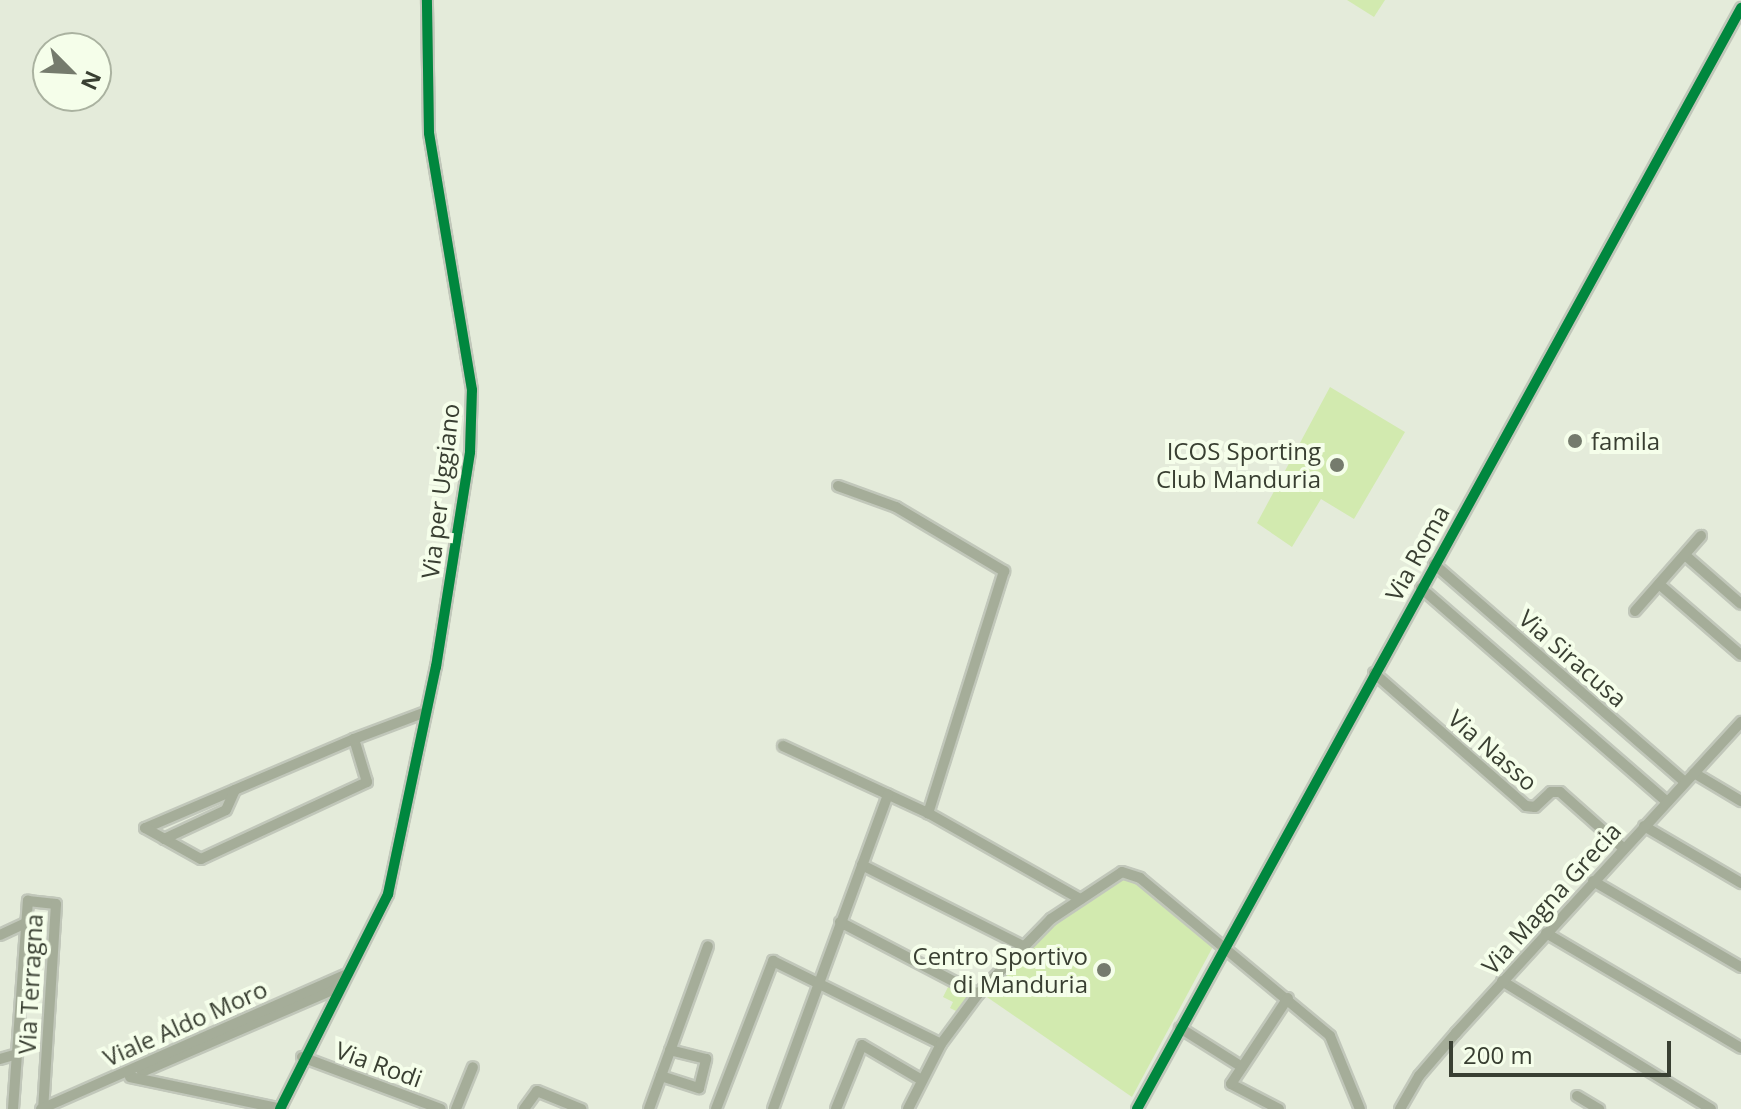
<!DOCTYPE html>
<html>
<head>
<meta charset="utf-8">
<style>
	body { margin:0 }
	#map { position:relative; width:1741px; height:1109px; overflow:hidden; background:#e4ebda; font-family:"Open Sans",sans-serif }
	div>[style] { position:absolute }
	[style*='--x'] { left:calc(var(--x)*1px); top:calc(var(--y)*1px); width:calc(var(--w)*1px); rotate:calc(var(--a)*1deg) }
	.green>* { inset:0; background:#d2eaaf }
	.roads { filter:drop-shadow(2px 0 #c1c7ba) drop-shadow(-2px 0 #c1c7ba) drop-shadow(0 2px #c1c7ba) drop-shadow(0 -2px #c1c7ba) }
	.minor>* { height:10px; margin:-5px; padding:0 5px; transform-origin:5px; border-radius:5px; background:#a5ad99 }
	.cycleway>* { height:10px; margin:-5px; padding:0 5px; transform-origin:5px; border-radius:5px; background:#00873e }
	.dots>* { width:22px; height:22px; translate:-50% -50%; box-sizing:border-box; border:4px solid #f5feea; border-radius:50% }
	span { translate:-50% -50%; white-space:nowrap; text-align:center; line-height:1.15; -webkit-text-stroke:8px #f5feea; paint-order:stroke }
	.poi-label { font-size:24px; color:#393f32 }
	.left { translate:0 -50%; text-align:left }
	.right { translate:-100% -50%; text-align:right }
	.street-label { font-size:24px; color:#393f32 }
	.north { position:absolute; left:32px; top:32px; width:80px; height:80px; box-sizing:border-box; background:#f5feea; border:2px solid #aab2a0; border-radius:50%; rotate:114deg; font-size:22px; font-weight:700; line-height:32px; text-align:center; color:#393f32 }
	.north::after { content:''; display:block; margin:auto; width:28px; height:36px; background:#757b6d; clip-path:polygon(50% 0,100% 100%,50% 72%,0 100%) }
	.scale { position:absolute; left:1449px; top:1041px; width:222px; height:36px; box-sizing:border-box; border:4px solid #393f32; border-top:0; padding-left:10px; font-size:24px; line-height:28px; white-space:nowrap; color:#393f32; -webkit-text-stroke:6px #f5feea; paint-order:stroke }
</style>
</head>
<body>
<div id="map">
	<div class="green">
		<i style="clip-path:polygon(1347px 0,1385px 0,1374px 17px)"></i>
		<i style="clip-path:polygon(1330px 387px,1405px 432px,1354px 519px,1321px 499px,1292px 547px,1257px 523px)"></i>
		<i style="clip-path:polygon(1131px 879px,1216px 941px,1132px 1097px,984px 995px,1048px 928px,1116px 880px)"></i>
		<i style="clip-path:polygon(949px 985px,969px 996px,956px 1011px,950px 1008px,953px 1002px,943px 997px)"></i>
	</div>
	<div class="roads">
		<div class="minor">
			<i style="--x:838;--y:486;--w:62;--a:19.9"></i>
			<i style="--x:896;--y:507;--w:126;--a:30.7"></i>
			<i style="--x:1004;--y:571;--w:254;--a:107.4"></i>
			<i style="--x:1685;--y:555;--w:74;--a:41.2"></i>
			<i style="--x:1434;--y:564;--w:332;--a:41"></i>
			<i style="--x:1659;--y:584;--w:108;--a:40.9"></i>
			<i style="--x:1421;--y:588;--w:326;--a:41"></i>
			<i style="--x:1635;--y:611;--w:100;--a:-48.7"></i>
			<i style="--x:1374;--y:673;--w:202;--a:41.2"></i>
			<i style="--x:1526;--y:806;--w:9;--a:6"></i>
			<i style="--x:1535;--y:807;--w:22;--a:-43"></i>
			<i style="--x:1551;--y:792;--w:9;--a:0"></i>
			<i style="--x:1560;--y:792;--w:84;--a:41.6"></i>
			<i style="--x:354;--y:739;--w:227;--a:156.9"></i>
			<i style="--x:145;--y:828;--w:64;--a:29"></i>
			<i style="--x:201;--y:859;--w:183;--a:-24.9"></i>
			<i style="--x:367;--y:782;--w:45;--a:-106.8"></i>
			<i style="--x:354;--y:739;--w:77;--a:-20.6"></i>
			<i style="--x:783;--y:746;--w:160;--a:24.8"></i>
			<i style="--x:928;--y:813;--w:175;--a:29.5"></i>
			<i style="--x:1694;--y:773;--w:55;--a:30.8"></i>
			<i style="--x:1644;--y:826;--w:113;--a:30.4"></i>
			<i style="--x:164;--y:839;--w:68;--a:-25.1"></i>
			<i style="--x:226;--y:810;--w:22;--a:-66"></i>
			<i style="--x:862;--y:865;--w:180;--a:26.7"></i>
			<i style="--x:1593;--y:881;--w:171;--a:30.2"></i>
			<i style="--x:840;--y:922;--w:156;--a:27.6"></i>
			<i style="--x:1546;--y:933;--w:226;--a:30.5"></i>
			<i style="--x:0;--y:935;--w:29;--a:-25"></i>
			<i style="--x:1502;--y:981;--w:245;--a:31.5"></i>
			<i style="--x:1180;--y:1028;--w:73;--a:32.2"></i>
			<i style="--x:302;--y:1057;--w:148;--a:20.5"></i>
			<i style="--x:0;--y:1059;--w:18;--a:-16"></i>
			<i style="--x:142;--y:1072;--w:212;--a:-23.3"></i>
			<i style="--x:661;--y:1076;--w:40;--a:18"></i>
			<i style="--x:699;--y:1088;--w:30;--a:-76"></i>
			<i style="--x:706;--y:1059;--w:37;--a:-166"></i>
			<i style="--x:130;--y:1077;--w:155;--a:11.9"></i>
			<i style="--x:1577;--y:1096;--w:26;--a:31"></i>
			<i style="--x:13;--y:1109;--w:209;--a:-85.9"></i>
			<i style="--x:28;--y:901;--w:28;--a:6"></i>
			<i style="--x:56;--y:904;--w:205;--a:93.6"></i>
			<i style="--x:41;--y:1109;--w:332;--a:-23.8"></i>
			<i style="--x:280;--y:1109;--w:241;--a:-63.3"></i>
			<i style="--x:388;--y:894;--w:232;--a:-78.1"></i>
			<i style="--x:436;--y:667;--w:218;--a:-81"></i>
			<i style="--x:470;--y:452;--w:62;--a:-88.2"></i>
			<i style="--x:472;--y:390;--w:261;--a:-99.5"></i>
			<i style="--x:429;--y:133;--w:133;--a:-90.9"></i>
			<i style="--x:456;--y:1109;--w:45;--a:-68"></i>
			<i style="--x:524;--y:1109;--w:22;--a:-54"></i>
			<i style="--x:537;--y:1091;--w:48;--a:22.2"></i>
			<i style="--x:649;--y:1109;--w:173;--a:-70.1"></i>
			<i style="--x:716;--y:1109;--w:159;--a:-68.9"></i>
			<i style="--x:773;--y:961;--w:187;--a:26.3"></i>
			<i style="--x:773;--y:1109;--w:335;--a:-69.9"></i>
			<i style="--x:836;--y:1109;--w:69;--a:-67.9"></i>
			<i style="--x:862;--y:1045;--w:69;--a:30.3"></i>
			<i style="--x:908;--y:1109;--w:73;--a:-63.1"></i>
			<i style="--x:941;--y:1044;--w:62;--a:-53.5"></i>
			<i style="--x:978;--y:994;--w:105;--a:-45.8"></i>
			<i style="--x:1051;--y:919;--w:85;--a:-33.5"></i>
			<i style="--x:1122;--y:872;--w:19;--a:18"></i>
			<i style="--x:1140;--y:878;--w:247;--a:39.7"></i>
			<i style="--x:1330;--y:1036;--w:79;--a:67.7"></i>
			<i style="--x:1137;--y:1109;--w:1256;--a:-61.25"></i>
			<i style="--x:1279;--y:1109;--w:54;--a:-152.5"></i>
			<i style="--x:1231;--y:1084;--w:103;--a:-56.5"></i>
			<i style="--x:1400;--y:1109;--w:38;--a:-60"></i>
			<i style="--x:1419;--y:1076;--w:57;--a:-49.3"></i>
			<i style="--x:1456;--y:1033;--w:422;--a:-47.5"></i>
		</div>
	</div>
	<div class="cycleway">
		<i style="--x:280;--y:1109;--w:241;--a:-63.3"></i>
		<i style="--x:388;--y:894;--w:232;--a:-78.1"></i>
		<i style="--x:436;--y:667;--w:218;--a:-81"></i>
		<i style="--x:470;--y:452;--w:62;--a:-88.2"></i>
		<i style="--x:472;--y:390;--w:261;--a:-99.5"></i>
		<i style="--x:429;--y:133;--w:133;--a:-90.9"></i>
		<i style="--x:1137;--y:1109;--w:1256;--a:-61.25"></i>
	</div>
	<div class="dots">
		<i style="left:1575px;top:441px;background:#757b6d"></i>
		<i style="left:1337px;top:465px;background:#757b6d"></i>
		<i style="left:1104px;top:970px;background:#757b6d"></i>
	</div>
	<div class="poi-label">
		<span class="left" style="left:1591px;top:441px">famila</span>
		<span class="right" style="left:1321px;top:465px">ICOS Sporting<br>Club Manduria</span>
		<span class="right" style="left:1088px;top:970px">Centro Sportivo<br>di Manduria</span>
	</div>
	<div class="street-label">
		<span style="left:440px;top:491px;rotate:-83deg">Via per Uggiano</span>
		<span style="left:1417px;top:553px;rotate:-61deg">Via Roma</span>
		<span style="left:1573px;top:658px;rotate:41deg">Via Siracusa</span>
		<span style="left:1493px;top:750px;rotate:41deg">Via Nasso</span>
		<span style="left:1551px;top:898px;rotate:-48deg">Via Magna Grecia</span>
		<span style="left:30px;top:984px;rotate:-87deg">Via Terragna</span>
		<span style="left:185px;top:1023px;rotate:-24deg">Viale Aldo Moro</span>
		<span style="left:379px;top:1064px;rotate:20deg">Via Rodi</span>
	</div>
	<div class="north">N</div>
	<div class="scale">200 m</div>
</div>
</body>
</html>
